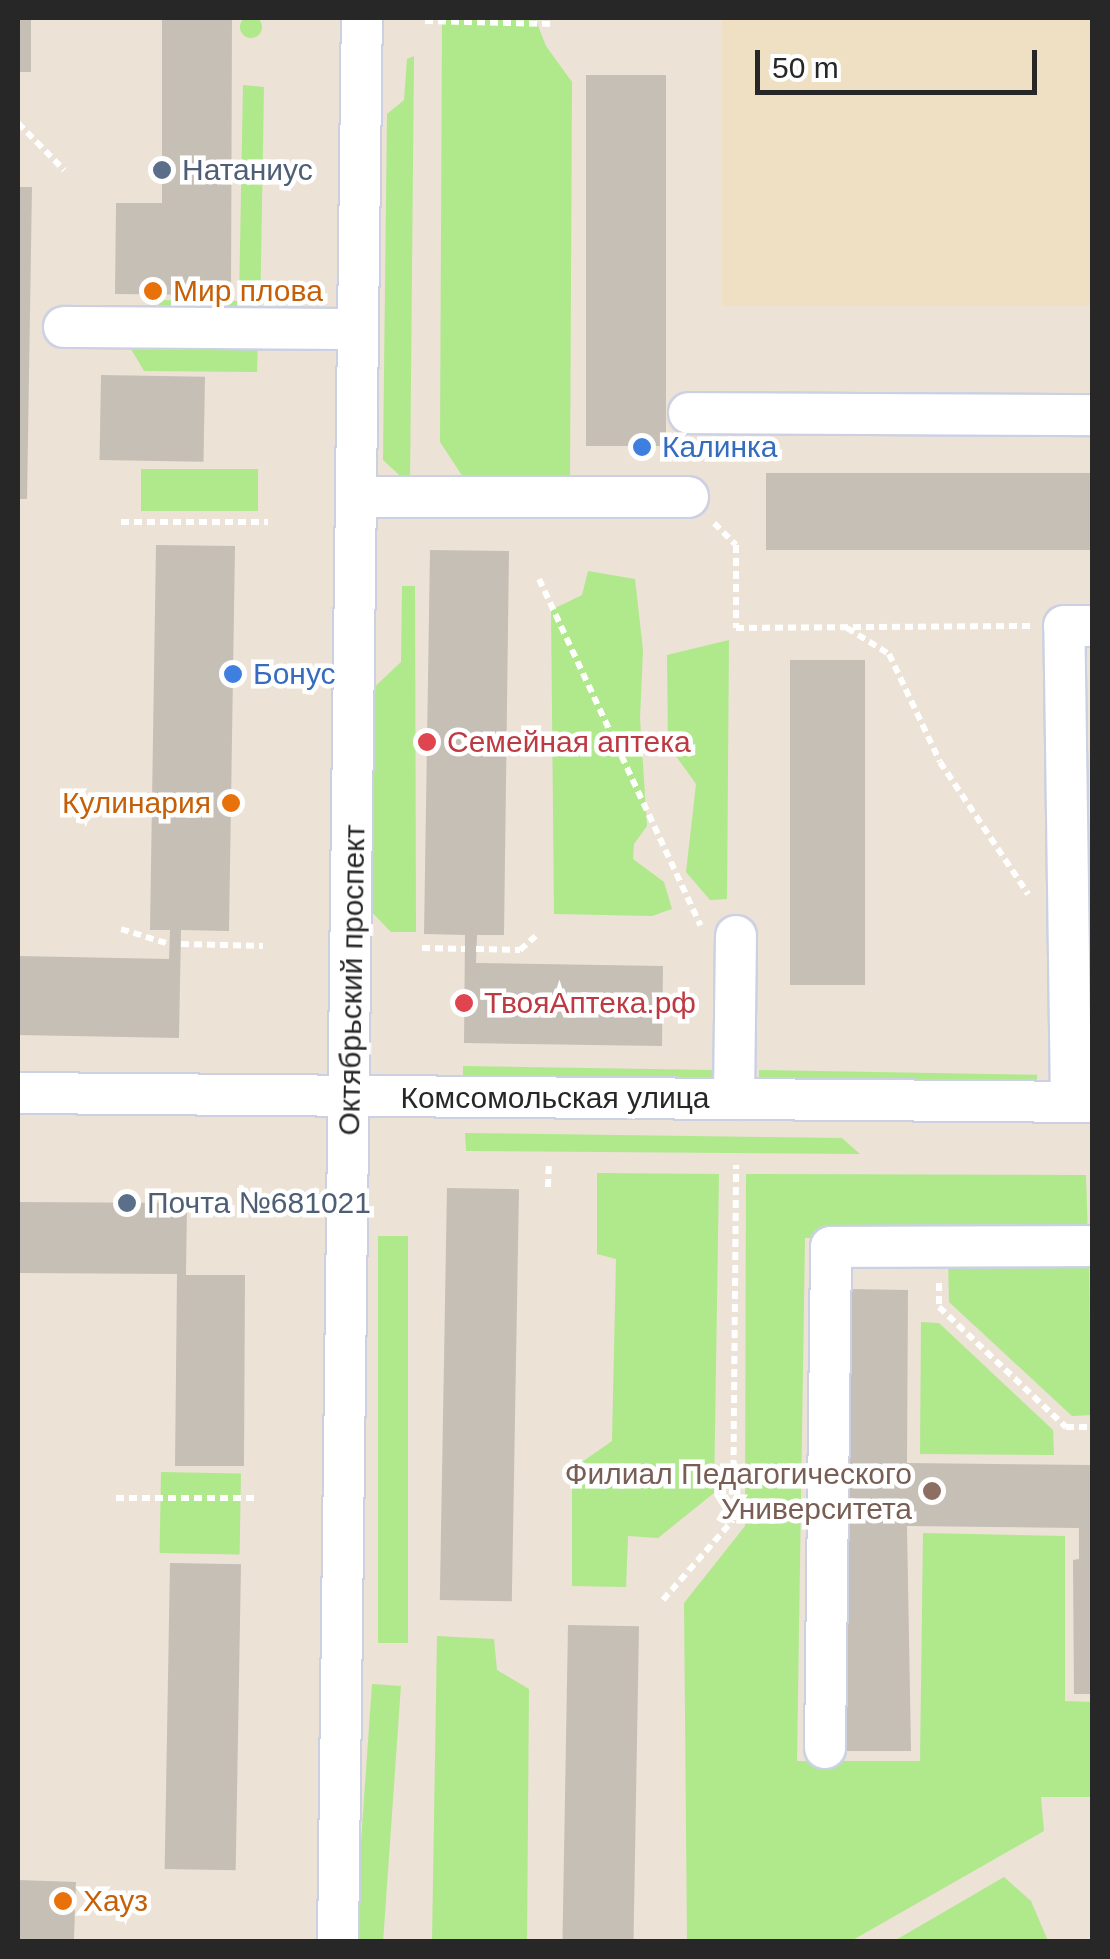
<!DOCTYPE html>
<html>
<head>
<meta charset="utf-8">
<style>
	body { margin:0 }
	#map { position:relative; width:1110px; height:1959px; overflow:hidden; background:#ece2d6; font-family:Arial,sans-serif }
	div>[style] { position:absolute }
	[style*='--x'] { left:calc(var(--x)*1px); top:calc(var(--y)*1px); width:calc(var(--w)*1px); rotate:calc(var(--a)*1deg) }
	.education>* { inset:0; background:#f0e0c3; transform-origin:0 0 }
	.green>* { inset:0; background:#afe98c; transform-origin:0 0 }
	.round { border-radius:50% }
	.building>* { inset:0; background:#c6bfb6; transform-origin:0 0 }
	.path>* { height:6px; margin-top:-3px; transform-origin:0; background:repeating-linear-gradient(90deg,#fff 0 8px,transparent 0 13px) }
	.roads { filter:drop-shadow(2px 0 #cbd1e2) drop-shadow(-2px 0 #cbd1e2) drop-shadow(0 2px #cbd1e2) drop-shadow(0 -2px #cbd1e2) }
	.minor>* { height:40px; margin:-20px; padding:0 20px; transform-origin:20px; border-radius:20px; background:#fff }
	.dots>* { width:28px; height:28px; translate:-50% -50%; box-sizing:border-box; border:5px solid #fff; border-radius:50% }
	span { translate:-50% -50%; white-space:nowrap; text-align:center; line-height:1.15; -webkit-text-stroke:9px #fff; paint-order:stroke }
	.service-label { font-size:30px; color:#4e5e75 }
	.left { translate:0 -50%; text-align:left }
	.food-label { font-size:30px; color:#c56008 }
	.right { translate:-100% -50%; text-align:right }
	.shop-label { font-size:30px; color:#366cbe }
	.health-label { font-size:30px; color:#be3a42 }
	.street-label { font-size:30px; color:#272727 }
	.education-label { font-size:30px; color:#785e54 }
	.frame { position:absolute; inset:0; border:20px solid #272727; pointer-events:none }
	.scale { position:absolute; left:755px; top:50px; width:282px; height:45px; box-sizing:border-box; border:5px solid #272727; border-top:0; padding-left:12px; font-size:30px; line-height:35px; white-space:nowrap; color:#272727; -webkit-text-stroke:8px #fff; paint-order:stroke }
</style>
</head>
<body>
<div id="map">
	<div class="education">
		<i style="left:722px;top:18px;width:370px;height:288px"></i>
	</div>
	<div class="green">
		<i class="round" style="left:240px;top:16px;width:22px;height:22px"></i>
		<i style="clip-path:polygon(442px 18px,535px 18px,546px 46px,572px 82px,570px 482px,469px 486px,440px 442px)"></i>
		<i style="clip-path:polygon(414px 56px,410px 485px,383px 460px,387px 114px,404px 100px,407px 59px)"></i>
		<i style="clip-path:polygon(243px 85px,264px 87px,260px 320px,160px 310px,158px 300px,239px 301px)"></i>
		<i style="clip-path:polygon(124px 337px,258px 338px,257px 372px,144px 371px)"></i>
		<i style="left:141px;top:469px;width:117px;height:42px"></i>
		<i style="clip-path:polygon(588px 571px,635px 579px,643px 650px,640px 718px,647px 826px,634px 844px,633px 859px,664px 882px,672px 909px,652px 916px,554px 914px,551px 610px,582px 595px)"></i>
		<i style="clip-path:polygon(402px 586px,415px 586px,416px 932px,391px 932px,366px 906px,365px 696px,401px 662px)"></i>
		<i style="clip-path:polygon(729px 640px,727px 899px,710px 900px,686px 872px,696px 784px,668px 745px,667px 655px)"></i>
		<i style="clip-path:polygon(463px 1066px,713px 1070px,715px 1086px,463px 1085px)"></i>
		<i style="left:759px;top:1070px;width:278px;height:16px;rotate:1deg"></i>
		<i style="clip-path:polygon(465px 1133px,842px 1138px,860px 1154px,466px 1151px)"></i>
		<i style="clip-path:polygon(597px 1173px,719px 1174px,714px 1493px,658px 1538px,628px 1536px,626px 1587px,572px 1586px,572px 1469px,612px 1441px,616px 1259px,597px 1254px)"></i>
		<i style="clip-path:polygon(746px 1174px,1086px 1175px,1088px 1238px,805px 1238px,797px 1761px,920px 1761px,923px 1533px,1065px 1536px,1065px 1701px,1092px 1702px,1092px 1797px,1041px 1797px,1044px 1831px,851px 1941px,687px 1941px,684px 1603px,745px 1526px)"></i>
		<i style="left:378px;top:1236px;width:30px;height:407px"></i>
		<i style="clip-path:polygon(948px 1258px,1089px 1258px,1091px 1415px,1072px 1416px,949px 1302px)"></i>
		<i style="clip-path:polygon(921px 1322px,939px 1323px,1053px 1430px,1054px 1455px,920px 1454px)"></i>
		<i style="left:161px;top:1472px;width:80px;height:81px;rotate:1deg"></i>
		<i style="clip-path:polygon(437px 1636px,494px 1639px,497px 1670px,529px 1689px,527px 1941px,432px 1941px)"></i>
		<i style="left:372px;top:1684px;width:29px;height:257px;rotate:4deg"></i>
		<i style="clip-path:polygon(1004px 1877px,1031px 1901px,1048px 1941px,894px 1941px)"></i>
	</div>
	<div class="building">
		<i style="left:18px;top:18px;width:13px;height:54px"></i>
		<i style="clip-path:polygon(162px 18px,232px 18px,231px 295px,115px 294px,116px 203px,162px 203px)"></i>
		<i style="left:586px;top:75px;width:80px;height:371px"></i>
		<i style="clip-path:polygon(18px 187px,32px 187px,27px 499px,18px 499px)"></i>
		<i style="left:101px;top:375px;width:104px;height:85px;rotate:1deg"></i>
		<i style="left:766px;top:473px;width:326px;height:77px"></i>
		<i style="clip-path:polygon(156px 545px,235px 546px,229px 931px,181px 930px,179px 1038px,18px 1035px,18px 956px,169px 959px,170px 930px,150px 930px)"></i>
		<i style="clip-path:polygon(430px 550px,509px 551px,504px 935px,477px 935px,476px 963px,663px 966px,662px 1046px,464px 1043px,465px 935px,424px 934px)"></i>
		<i style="left:790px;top:660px;width:75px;height:325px"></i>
		<i style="left:447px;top:1188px;width:72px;height:412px;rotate:1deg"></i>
		<i style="clip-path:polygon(18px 1202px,187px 1203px,186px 1275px,245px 1275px,244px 1466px,175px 1466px,177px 1274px,18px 1273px)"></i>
		<i style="clip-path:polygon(849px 1289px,908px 1290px,907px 1463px,1092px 1465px,1092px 1694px,1074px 1694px,1073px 1560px,1079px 1559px,1079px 1528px,907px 1526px,911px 1751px,837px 1751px)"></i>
		<i style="left:170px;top:1563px;width:71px;height:306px;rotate:1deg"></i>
		<i style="left:568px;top:1625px;width:71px;height:317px;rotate:1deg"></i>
		<i style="left:18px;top:1880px;width:58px;height:62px;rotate:2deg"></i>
	</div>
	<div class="path">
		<i style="--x:425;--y:21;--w:128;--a:1.3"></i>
		<i style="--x:18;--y:123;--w:66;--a:45.6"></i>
		<i style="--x:121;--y:522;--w:147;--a:0"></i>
		<i style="--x:714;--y:523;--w:31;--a:45"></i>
		<i style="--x:736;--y:545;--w:83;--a:90"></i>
		<i style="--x:736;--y:628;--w:294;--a:-0.4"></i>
		<i style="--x:539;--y:579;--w:382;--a:65"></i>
		<i style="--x:847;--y:628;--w:49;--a:31.8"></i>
		<i style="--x:889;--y:654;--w:119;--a:64.7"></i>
		<i style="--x:940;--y:762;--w:159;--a:56.3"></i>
		<i style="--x:121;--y:929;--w:50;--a:17.4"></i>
		<i style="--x:181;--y:944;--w:82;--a:1.4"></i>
		<i style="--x:422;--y:948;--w:43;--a:1.3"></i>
		<i style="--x:476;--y:949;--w:44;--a:1.3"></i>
		<i style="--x:520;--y:950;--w:24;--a:-42"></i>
		<i style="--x:548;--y:1187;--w:24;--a:-88"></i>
		<i style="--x:939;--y:1283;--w:24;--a:90"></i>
		<i style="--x:939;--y:1307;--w:175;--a:43.4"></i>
		<i style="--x:1066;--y:1427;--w:26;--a:0"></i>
		<i style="--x:116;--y:1498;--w:143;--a:0"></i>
		<i style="--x:663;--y:1600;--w:106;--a:-48.8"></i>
		<i style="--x:733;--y:1520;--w:355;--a:-89.5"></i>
	</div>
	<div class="roads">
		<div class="minor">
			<i style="--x:64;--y:327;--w:294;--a:0.4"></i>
			<i style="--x:689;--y:413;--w:403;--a:0.3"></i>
			<i style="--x:357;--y:497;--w:331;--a:0"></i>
			<i style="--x:18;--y:1093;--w:1074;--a:0.48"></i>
			<i style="--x:734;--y:1099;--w:163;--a:-89.3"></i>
			<i style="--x:1071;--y:1102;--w:476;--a:-90.8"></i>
			<i style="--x:1064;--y:626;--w:28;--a:0"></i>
			<i style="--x:825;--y:1748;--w:501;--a:-89.31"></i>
			<i style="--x:831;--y:1247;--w:261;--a:-0.2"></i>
			<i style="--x:338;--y:1942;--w:1924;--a:-89.29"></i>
		</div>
	</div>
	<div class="dots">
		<i style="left:162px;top:170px;background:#5c6f8a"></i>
		<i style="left:153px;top:291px;background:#e8710a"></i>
		<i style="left:642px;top:447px;background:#3f7fe0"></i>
		<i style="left:233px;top:674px;background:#3f7fe0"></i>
		<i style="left:427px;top:742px;background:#e0444e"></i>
		<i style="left:231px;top:803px;background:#e8710a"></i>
		<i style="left:464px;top:1003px;background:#e0444e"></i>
		<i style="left:127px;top:1203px;background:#5c6f8a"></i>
		<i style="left:932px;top:1491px;background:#8d6e63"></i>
		<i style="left:63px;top:1901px;background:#e8710a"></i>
	</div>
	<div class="service-label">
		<span class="left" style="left:182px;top:170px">Натаниус</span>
		<span class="left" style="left:147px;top:1203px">Почта №681021</span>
	</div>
	<div class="food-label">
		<span class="left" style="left:173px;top:291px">Мир плова</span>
		<span class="right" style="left:211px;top:803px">Кулинария</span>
		<span class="left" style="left:83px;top:1901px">Хауз</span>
	</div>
	<div class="shop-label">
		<span class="left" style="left:662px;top:447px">Калинка</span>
		<span class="left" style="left:253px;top:674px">Бонус</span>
	</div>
	<div class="health-label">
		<span class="left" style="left:447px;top:742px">Семейная аптека</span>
		<span class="left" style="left:484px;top:1003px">ТвояАптека.рф</span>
	</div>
	<div class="street-label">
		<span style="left:352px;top:980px;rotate:-89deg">Октябрьский проспект</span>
		<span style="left:555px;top:1098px">Комсомольская улица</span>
	</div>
	<div class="education-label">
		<span class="right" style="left:912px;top:1491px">Филиал Педагогического<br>Университета</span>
	</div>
	<div class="frame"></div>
	<div class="scale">50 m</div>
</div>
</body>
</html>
